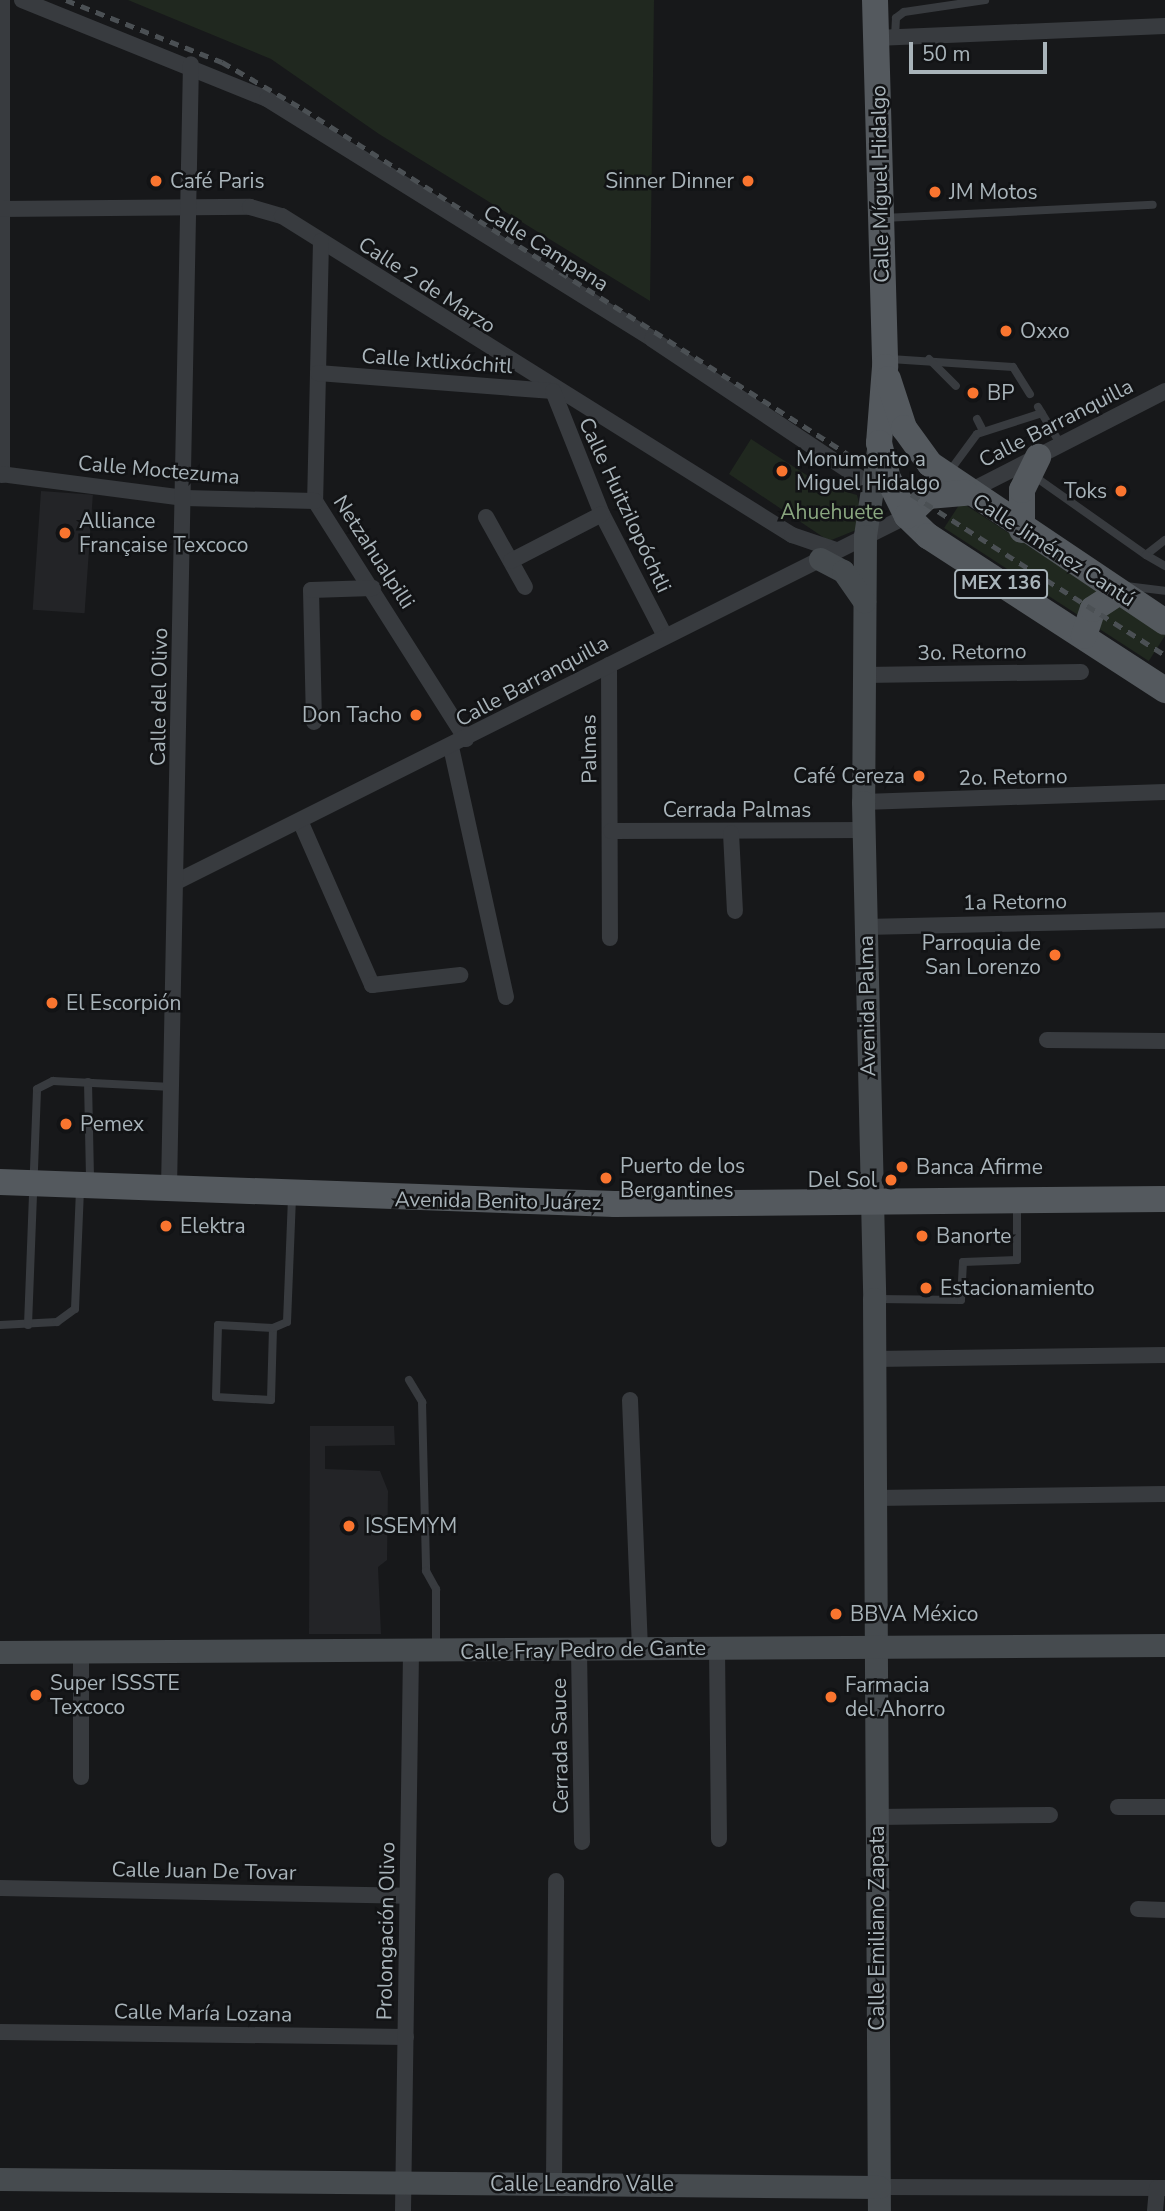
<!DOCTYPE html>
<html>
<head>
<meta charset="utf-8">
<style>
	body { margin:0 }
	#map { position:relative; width:1165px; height:2211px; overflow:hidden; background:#17181a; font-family:"Nunito Sans",sans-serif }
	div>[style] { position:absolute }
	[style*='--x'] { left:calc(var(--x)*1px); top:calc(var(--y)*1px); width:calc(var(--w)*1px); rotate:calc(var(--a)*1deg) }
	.built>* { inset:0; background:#232427; transform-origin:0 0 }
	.green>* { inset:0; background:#20281f; transform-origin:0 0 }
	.lane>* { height:8px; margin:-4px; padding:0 4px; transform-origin:4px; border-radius:4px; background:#383b3f }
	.street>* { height:16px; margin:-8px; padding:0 8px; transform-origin:8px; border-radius:8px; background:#383b3f }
	.secondary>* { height:23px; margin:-11.5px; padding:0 11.5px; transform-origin:11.5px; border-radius:11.5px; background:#464b4f }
	.primary>* { height:26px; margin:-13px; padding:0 13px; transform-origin:13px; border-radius:13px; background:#54595e }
	.rail>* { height:5px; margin-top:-2.5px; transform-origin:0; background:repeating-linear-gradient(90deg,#4b5054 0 9px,transparent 0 16px) }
	.dots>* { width:19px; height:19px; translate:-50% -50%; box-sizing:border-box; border:4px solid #121315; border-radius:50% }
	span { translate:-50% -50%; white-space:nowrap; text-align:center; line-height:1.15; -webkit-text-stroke:5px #121315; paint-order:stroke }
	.shield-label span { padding:2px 5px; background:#121315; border:2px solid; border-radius:5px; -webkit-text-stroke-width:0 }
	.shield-label { font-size:19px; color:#a9b4ba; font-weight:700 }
	.poi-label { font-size:21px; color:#a9b4ba }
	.left { translate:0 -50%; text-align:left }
	.right { translate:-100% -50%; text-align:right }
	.street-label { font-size:21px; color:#a9b4ba }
	.park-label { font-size:21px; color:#89a67f }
	.scale { position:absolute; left:909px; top:42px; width:138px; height:32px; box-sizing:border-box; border:4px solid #a9b4ba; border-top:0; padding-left:9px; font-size:21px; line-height:24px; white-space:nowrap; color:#a9b4ba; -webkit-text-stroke:5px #121315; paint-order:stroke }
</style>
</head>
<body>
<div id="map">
	<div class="built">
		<i style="left:41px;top:491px;width:52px;height:119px;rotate:4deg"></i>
		<i style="clip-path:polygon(310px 1426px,394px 1426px,395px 1445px,325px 1446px,325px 1469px,380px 1471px,388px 1491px,387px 1560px,378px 1567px,381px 1634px,309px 1634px)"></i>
	</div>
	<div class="green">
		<i style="clip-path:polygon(128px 0,654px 0,650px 301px,379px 134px,271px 59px)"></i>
		<i style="clip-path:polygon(751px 439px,822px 485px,857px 495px,862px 515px,856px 530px,829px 541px,729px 474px)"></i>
		<i style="left:961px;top:502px;width:244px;height:31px;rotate:33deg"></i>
	</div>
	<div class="lane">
		<i style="--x:895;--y:37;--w:19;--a:-87"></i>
		<i style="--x:896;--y:18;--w:10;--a:-37"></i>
		<i style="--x:904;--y:12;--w:82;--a:-8.4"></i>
		<i style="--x:883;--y:218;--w:270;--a:-2.8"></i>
		<i style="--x:890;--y:359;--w:123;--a:3.7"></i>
		<i style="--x:1013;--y:367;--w:32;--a:58"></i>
		<i style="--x:929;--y:359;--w:38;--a:45"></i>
		<i style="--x:1038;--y:407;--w:44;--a:58.8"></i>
		<i style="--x:977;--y:419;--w:13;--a:63"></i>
		<i style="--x:949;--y:472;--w:47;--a:-53.6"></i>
		<i style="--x:977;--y:434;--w:68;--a:-17.9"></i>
		<i style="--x:1034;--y:476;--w:137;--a:35.2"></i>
		<i style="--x:1165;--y:540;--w:24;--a:142"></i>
		<i style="--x:1146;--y:555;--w:22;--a:30"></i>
		<i style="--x:1126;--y:586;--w:39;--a:7"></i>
		<i style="--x:88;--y:1082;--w:98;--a:88.8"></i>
		<i style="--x:877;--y:1299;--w:84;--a:0.7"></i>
		<i style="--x:961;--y:1300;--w:38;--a:-87"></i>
		<i style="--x:963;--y:1262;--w:54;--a:-2.1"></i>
		<i style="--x:1017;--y:1260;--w:56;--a:-90"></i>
		<i style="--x:0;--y:1325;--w:57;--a:-3"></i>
		<i style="--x:57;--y:1322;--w:22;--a:-36"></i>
		<i style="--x:75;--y:1309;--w:121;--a:-87.6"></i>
		<i style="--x:28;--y:1325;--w:236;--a:-87.8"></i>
		<i style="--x:37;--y:1089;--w:18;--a:-27"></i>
		<i style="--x:53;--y:1081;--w:119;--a:2.9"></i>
		<i style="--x:273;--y:1328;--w:72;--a:91.6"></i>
		<i style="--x:271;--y:1400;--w:55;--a:-176.9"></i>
		<i style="--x:216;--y:1397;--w:72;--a:-88.4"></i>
		<i style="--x:218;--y:1325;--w:55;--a:3.1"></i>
		<i style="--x:273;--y:1328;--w:15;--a:-23"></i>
		<i style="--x:287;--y:1322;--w:127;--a:-87.7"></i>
		<i style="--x:409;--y:1380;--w:26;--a:59"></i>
		<i style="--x:422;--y:1402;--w:169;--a:88.6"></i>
		<i style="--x:426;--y:1571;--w:21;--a:61"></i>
		<i style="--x:436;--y:1589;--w:60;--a:90"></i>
	</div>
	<div class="street">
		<i style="--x:2;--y:0;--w:475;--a:90"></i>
		<i style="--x:22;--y:0;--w:264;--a:22"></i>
		<i style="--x:267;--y:99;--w:454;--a:31.9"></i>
		<i style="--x:652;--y:339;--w:262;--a:33.8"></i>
		<i style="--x:876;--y:38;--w:289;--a:-2.4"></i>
		<i style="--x:0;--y:209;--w:250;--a:-0.5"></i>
		<i style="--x:250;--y:207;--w:33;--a:16"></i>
		<i style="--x:282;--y:216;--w:602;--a:32.03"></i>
		<i style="--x:792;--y:535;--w:46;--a:18.8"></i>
		<i style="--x:321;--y:241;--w:260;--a:91.3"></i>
		<i style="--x:315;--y:501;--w:282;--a:57.6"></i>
		<i style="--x:318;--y:373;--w:236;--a:4.4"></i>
		<i style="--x:553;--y:391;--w:132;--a:68.3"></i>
		<i style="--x:602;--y:514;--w:135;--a:62.7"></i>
		<i style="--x:0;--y:474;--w:186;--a:7.4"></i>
		<i style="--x:184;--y:498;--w:131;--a:1.3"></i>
		<i style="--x:966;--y:493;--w:224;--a:-27.1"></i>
		<i style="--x:486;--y:517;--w:80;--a:60.9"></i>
		<i style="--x:511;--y:561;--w:102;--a:-27.3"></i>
		<i style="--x:609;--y:665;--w:273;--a:89.8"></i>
		<i style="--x:864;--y:675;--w:217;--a:-0.8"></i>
		<i style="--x:314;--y:722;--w:132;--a:-91.3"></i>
		<i style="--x:311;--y:590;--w:62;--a:-1.8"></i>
		<i style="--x:451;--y:747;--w:256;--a:77.6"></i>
		<i style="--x:863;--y:802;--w:302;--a:-1.9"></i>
		<i style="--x:301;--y:823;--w:177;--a:66.3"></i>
		<i style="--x:372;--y:985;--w:89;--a:-6.5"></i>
		<i style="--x:611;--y:831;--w:252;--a:-0.2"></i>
		<i style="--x:731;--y:833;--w:78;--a:87.1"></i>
		<i style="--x:176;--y:882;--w:818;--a:-26.6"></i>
		<i style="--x:865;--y:927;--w:300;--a:-1.3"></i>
		<i style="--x:1047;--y:1040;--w:118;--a:0.5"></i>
		<i style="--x:169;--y:1188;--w:1124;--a:-88.88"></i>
		<i style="--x:874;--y:1359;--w:291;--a:-0.8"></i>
		<i style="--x:630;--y:1400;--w:249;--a:87.7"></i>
		<i style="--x:875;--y:1498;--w:290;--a:-0.8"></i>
		<i style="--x:717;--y:1648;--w:191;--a:89.4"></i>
		<i style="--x:579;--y:1650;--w:192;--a:89.1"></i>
		<i style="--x:81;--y:1777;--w:126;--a:-90"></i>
		<i style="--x:1118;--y:1807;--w:47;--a:0"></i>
		<i style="--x:877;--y:1817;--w:173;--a:-0.7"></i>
		<i style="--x:0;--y:1888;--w:407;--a:1.1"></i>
		<i style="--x:1138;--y:1909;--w:27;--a:2"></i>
		<i style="--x:0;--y:2032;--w:406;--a:0.7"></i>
		<i style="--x:554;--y:2184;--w:303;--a:-89.6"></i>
		<i style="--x:879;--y:2187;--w:286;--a:0.2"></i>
		<i style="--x:403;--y:2211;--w:559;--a:-89.18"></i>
		<i style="--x:1155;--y:2211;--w:23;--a:-85"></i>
	</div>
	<div class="secondary">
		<i style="--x:879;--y:443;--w:94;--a:98.6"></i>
		<i style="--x:865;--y:536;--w:266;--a:90.4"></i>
		<i style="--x:863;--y:802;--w:497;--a:88.7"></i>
		<i style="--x:874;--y:1299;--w:912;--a:89.69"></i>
		<i style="--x:820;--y:559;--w:26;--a:28"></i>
		<i style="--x:843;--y:571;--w:37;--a:55"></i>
		<i style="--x:0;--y:1652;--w:1165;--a:-0.34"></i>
		<i style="--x:0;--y:2179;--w:879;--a:0.52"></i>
	</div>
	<div class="primary">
		<i style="--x:875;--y:0;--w:367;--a:88.4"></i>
		<i style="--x:885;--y:367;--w:76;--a:94.5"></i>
		<i style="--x:879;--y:443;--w:36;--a:76"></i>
		<i style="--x:888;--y:478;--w:42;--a:63.4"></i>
		<i style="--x:907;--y:516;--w:29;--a:44"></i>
		<i style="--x:928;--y:536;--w:283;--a:33"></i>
		<i style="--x:888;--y:379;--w:52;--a:71.9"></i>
		<i style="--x:904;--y:428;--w:44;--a:54.2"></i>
		<i style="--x:930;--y:464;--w:283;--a:33.9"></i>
		<i style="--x:907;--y:516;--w:29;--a:-44"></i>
		<i style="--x:928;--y:496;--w:38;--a:-5"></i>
		<i style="--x:1022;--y:530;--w:40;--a:-90"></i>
		<i style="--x:1022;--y:490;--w:37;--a:-64"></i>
		<i style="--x:1084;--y:636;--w:28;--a:-72"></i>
		<i style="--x:1093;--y:609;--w:31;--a:-33"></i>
		<i style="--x:0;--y:1182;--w:615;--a:2.05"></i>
		<i style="--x:615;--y:1204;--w:550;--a:-0.52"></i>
	</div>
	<div class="rail">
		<i style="--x:66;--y:0;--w:168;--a:21.7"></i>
		<i style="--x:222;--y:62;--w:94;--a:30.1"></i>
		<i style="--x:303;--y:109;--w:1020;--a:32.35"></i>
	</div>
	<div class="dots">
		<i style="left:156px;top:181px;background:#fa752f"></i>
		<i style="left:748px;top:181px;background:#fa752f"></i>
		<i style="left:935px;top:192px;background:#fa752f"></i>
		<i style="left:1006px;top:331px;background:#fa752f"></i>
		<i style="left:973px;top:393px;background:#fa752f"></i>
		<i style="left:782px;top:471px;background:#fa752f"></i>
		<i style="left:1121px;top:491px;background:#fa752f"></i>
		<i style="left:65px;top:533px;background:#fa752f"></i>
		<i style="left:416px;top:715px;background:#fa752f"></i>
		<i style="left:919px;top:776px;background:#fa752f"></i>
		<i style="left:1055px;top:955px;background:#fa752f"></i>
		<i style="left:52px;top:1003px;background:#fa752f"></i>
		<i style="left:66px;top:1124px;background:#fa752f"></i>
		<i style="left:902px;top:1167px;background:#fa752f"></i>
		<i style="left:606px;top:1178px;background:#fa752f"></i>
		<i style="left:891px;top:1180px;background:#fa752f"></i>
		<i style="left:166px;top:1226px;background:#fa752f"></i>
		<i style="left:922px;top:1236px;background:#fa752f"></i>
		<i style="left:926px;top:1288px;background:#fa752f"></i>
		<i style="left:349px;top:1526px;background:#fa752f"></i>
		<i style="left:836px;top:1614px;background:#fa752f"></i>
		<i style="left:36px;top:1695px;background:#fa752f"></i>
		<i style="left:831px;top:1697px;background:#fa752f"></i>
	</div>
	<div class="shield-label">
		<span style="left:1001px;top:584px">MEX 136</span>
	</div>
	<div class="poi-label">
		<span class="left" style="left:170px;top:181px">Café Paris</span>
		<span class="right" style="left:734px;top:181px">Sinner Dinner</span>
		<span class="left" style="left:949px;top:192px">JM Motos</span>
		<span class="left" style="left:1020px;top:331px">Oxxo</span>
		<span class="left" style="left:987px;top:393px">BP</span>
		<span class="left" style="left:796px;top:471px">Monumento a<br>Miguel Hidalgo</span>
		<span class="right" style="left:1107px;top:491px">Toks</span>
		<span class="left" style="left:79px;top:533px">Alliance<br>Française Texcoco</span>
		<span class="right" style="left:402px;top:715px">Don Tacho</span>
		<span class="right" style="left:905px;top:776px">Café Cereza</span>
		<span class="right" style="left:1041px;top:955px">Parroquia de<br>San Lorenzo</span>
		<span class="left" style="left:66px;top:1003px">El Escorpión</span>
		<span class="left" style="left:80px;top:1124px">Pemex</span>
		<span class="left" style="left:620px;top:1178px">Puerto de los<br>Bergantines</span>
		<span class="left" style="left:916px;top:1167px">Banca Afirme</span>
		<span class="right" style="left:877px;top:1180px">Del Sol</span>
		<span class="left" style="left:180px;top:1226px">Elektra</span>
		<span class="left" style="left:936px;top:1236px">Banorte</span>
		<span class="left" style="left:940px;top:1288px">Estacionamiento</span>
		<span class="left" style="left:365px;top:1526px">ISSEMYM</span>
		<span class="left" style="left:850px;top:1614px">BBVA México</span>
		<span class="left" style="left:50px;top:1695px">Super ISSSTE<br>Texcoco</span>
		<span class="left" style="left:845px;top:1697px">Farmacia<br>del Ahorro</span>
	</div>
	<div class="street-label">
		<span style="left:880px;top:184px;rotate:-91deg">Calle Míguel Hidalgo</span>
		<span style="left:546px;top:248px;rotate:32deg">Calle Campana</span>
		<span style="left:427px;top:285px;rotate:33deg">Calle 2 de Marzo</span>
		<span style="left:437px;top:361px;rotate:4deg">Calle Ixtlixóchitl</span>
		<span style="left:1056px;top:423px;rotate:-27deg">Calle Barranquilla</span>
		<span style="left:159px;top:470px;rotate:5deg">Calle Moctezuma</span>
		<span style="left:625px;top:505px;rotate:65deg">Calle Huitzilopóchtli</span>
		<span style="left:1054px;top:550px;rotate:33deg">Calle Jiménez Cantú</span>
		<span style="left:374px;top:552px;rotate:57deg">Netzahualpilli</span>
		<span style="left:972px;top:652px;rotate:-1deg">3o. Retorno</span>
		<span style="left:532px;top:681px;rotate:-28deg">Calle Barranquilla</span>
		<span style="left:159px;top:697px;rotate:-89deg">Calle del Olivo</span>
		<span style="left:589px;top:749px;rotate:-91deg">Palmas</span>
		<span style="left:1013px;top:777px;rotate:-1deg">2o. Retorno</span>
		<span style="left:737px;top:810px">Cerrada Palmas</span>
		<span style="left:1015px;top:902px;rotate:-1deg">1a Retorno</span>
		<span style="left:867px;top:1006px;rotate:-91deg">Avenida Palma</span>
		<span style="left:498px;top:1201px;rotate:1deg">Avenida Benito Juárez</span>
		<span style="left:583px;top:1650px;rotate:-1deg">Calle Fray Pedro de Gante</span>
		<span style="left:560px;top:1746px;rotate:-91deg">Cerrada Sauce</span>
		<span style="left:204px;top:1871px;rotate:1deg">Calle Juan De Tovar</span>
		<span style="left:877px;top:1928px;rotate:-90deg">Calle Emiliano Zapata</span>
		<span style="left:386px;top:1931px;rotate:-89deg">Prolongación Olivo</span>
		<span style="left:203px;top:2013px;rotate:1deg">Calle María Lozana</span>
		<span style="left:582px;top:2184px">Calle Leandro Valle</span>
	</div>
	<div class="park-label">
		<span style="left:832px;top:512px">Ahuehuete</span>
	</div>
	<div class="scale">50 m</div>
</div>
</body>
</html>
